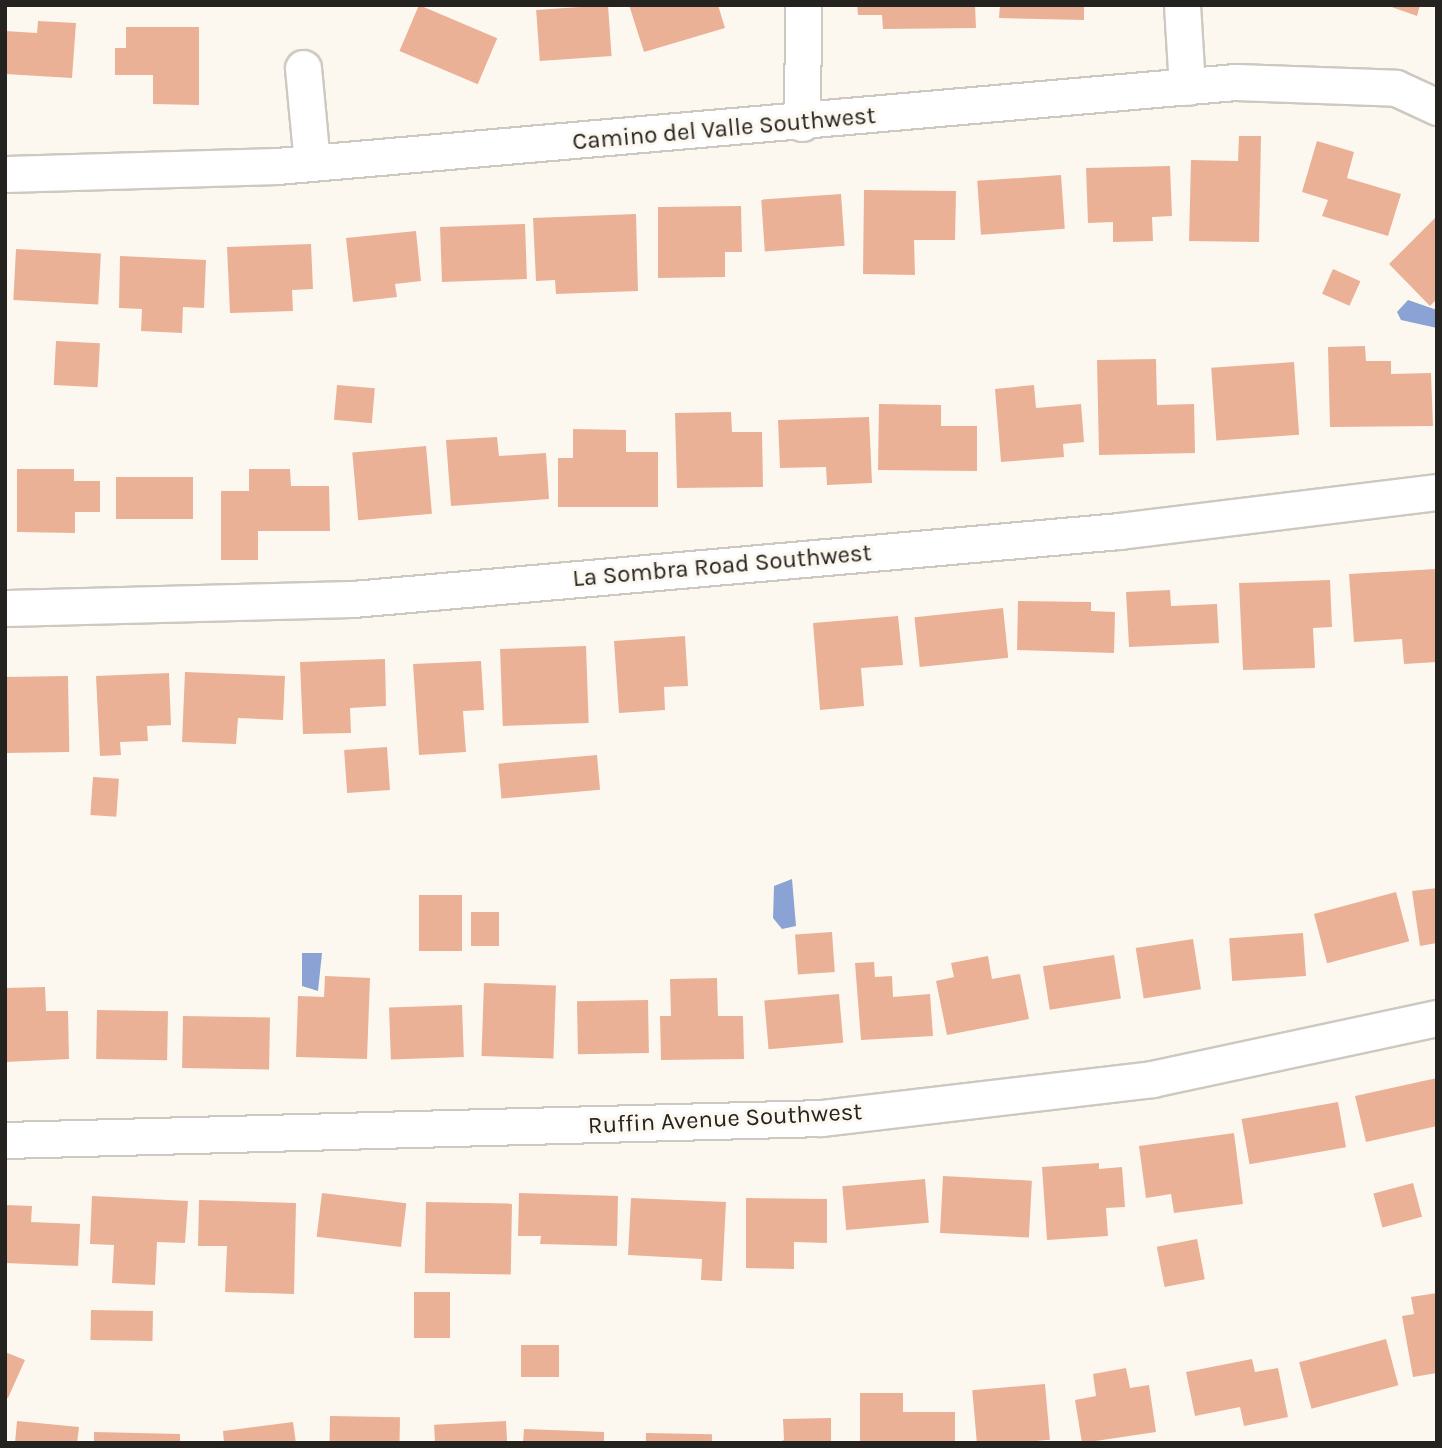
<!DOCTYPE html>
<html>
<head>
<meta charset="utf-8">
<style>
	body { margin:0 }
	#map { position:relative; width:1442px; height:1448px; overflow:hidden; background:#fcf8f0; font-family:Karla,sans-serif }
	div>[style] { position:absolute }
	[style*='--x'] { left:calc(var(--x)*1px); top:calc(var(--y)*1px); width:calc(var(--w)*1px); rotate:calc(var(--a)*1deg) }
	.water>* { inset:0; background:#8aa3d4 }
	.building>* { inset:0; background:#ebb196; transform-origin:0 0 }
	.roads { filter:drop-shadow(2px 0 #cdc9c1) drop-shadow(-2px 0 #cdc9c1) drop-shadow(0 2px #cdc9c1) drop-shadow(0 -2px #cdc9c1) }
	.minor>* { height:35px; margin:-17.5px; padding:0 17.5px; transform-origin:17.5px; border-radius:17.5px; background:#fff }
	span { translate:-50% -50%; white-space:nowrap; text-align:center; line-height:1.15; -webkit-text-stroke:6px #fcf8f0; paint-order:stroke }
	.street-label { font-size:24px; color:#252320 }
	.frame { position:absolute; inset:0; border:7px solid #252320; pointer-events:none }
</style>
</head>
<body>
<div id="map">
	<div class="water">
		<i style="clip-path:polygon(1408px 300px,1437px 310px,1437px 328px,1401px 320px,1397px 312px)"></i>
		<i style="clip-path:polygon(792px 879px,796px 926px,782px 929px,773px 918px,774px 886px)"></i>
		<i style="clip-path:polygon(302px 953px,322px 953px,318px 991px,302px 986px)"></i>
	</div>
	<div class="building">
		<i style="left:419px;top:5px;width:85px;height:50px;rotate:23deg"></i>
		<i style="left:608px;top:5px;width:51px;height:72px;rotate:86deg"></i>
		<i style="clip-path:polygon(629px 5px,718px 5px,725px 28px,644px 52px)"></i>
		<i style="clip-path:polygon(857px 5px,975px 5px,976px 28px,883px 29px,882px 15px,858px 15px)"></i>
		<i style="clip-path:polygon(1000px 5px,1084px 5px,1084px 20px,999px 18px)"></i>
		<i style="clip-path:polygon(1386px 5px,1420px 5px,1417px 16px)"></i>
		<i style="clip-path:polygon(38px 21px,76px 23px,72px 78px,5px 74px,5px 31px,37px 33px)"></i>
		<i style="clip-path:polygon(126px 27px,199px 27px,199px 105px,153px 104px,153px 75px,115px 75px,115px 48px,126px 48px)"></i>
		<i style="clip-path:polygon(1239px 136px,1261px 136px,1259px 242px,1189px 241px,1191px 160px,1238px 161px)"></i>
		<i style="clip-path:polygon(1317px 141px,1354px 152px,1347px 178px,1401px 194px,1388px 236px,1322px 216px,1328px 200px,1302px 192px)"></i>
		<i style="clip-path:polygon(1170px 166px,1172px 216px,1152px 217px,1153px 241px,1113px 242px,1113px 222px,1088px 223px,1086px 168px)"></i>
		<i style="left:1061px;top:175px;width:54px;height:84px;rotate:86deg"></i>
		<i style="clip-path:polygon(864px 190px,956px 191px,955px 240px,914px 240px,915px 275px,863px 274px)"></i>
		<i style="left:841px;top:194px;width:52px;height:80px;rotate:86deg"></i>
		<i style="clip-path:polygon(741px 206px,742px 252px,725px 252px,725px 277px,658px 278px,658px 207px)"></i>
		<i style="clip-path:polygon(636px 214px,638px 291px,556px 294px,555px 280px,536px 281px,533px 218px)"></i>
		<i style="clip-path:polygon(1437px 216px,1437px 299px,1430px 306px,1389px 264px)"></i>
		<i style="left:525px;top:224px;width:55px;height:85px;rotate:88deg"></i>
		<i style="clip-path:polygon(416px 231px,421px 281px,395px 284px,397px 297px,353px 302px,346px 238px)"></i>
		<i style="clip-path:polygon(311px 244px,313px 289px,292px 290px,293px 311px,230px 313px,227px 247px)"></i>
		<i style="left:16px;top:249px;width:85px;height:51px;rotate:3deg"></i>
		<i style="clip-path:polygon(120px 256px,206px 260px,204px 308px,183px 307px,182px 333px,141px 331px,142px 309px,119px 308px)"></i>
		<i style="left:1333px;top:269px;width:30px;height:27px;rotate:24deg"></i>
		<i style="left:56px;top:341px;width:44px;height:44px;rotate:3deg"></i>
		<i style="clip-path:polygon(1365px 346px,1366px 361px,1391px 361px,1391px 374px,1431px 373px,1433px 426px,1330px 427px,1328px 347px)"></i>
		<i style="clip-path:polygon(1156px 359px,1157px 405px,1194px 404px,1195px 453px,1099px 455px,1097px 360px)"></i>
		<i style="left:1294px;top:362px;width:73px;height:83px;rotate:86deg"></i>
		<i style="left:337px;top:385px;width:38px;height:35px;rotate:5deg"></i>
		<i style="clip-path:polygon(1034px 385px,1036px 408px,1081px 404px,1084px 442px,1063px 444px,1064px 457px,1001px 462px,995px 389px)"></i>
		<i style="clip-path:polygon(879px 404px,941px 405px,941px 426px,977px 426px,977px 471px,878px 470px)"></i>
		<i style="clip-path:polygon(731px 412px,732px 432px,762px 432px,763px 487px,677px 488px,675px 413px)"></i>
		<i style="clip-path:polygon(869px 417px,872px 483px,827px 485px,826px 467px,780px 468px,778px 420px)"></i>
		<i style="clip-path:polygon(573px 429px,626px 430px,626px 452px,658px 452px,658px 507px,558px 507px,558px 458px,573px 458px)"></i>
		<i style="clip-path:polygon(497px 437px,499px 456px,546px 453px,549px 499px,451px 506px,446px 440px)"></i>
		<i style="left:426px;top:446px;width:68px;height:74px;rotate:85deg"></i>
		<i style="clip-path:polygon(17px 469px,74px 469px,74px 481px,100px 481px,100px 512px,75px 512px,75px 533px,17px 532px)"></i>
		<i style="clip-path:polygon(249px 469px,290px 469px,291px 486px,329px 486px,330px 531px,258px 531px,258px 560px,221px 560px,221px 491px,249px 491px)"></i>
		<i style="left:193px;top:477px;width:42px;height:77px;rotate:90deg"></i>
		<i style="clip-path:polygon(1436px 569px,1437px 662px,1404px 664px,1402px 639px,1354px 642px,1349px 574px)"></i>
		<i style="clip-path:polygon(1330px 580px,1332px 627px,1313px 628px,1315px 668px,1243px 670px,1239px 583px)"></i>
		<i style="clip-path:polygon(1170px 590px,1171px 606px,1217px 604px,1219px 643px,1129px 647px,1126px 592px)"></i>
		<i style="clip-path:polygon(1018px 601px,1091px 602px,1091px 611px,1115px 612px,1114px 653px,1017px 650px)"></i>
		<i style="left:1003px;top:608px;width:50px;height:89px;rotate:84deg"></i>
		<i style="clip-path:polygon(898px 616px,903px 665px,861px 668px,864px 706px,820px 710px,813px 623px)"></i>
		<i style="clip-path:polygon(685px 636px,688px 686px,664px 687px,665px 710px,619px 713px,614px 641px)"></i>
		<i style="left:586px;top:646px;width:77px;height:86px;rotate:88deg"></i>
		<i style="clip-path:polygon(385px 659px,386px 706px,350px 708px,351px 733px,303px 734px,300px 662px)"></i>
		<i style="clip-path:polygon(481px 661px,484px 710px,463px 711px,466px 752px,419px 755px,413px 664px)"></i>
		<i style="clip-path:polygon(185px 672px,285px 676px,283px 720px,238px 718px,236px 744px,182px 742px)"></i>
		<i style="clip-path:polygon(169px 673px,171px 725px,147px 726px,148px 741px,120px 742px,121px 755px,100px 756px,96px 676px)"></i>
		<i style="left:68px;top:676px;width:76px;height:63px;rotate:89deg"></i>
		<i style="left:387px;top:747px;width:43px;height:43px;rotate:86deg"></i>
		<i style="left:597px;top:755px;width:35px;height:99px;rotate:85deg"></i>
		<i style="left:93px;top:777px;width:26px;height:38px;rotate:4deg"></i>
		<i style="clip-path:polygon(1437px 888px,1437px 943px,1420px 946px,1412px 891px)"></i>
		<i style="left:1396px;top:892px;width:51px;height:85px;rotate:75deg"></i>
		<i style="left:419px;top:895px;width:43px;height:56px"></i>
		<i style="left:471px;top:912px;width:28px;height:34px"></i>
		<i style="left:832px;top:932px;width:40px;height:37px;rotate:86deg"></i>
		<i style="left:1303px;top:933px;width:43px;height:74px;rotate:86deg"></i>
		<i style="left:1193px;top:939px;width:51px;height:58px;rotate:81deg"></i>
		<i style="left:1114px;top:955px;width:44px;height:72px;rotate:81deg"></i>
		<i style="clip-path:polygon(988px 956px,992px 979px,1020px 974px,1029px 1019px,947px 1035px,936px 981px,954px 977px,951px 963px)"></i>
		<i style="clip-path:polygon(874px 962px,875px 977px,892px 976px,893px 997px,930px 994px,933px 1036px,861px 1040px,855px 963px)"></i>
		<i style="clip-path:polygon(325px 976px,370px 978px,367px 1059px,296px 1057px,298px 996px,324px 997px)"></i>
		<i style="clip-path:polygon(717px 978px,718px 1016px,743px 1016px,744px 1059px,661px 1060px,660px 1016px,671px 1016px,670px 979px)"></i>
		<i style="left:484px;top:983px;width:72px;height:73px;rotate:2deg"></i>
		<i style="clip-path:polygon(45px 987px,46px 1011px,68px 1011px,69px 1059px,5px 1062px,5px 988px)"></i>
		<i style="left:839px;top:994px;width:49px;height:75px;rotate:85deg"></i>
		<i style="left:648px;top:1000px;width:53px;height:71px;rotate:89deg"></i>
		<i style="left:462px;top:1005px;width:52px;height:73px;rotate:88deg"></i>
		<i style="left:97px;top:1010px;width:71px;height:49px;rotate:1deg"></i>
		<i style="left:183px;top:1016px;width:87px;height:52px;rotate:1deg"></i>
		<i style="clip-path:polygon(1437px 1078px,1437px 1126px,1366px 1142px,1355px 1096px)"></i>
		<i style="left:1338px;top:1102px;width:46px;height:98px;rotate:80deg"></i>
		<i style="clip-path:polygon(1234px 1133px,1243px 1204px,1174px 1213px,1171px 1194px,1146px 1198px,1139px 1146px)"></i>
		<i style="clip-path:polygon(1099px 1163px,1099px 1169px,1122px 1167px,1125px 1207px,1106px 1208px,1108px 1236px,1047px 1240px,1042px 1167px)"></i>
		<i style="left:943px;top:1176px;width:89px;height:57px;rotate:3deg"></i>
		<i style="left:925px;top:1179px;width:44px;height:83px;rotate:85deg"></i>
		<i style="left:1413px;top:1183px;width:35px;height:41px;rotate:75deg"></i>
		<i style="left:322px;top:1193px;width:85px;height:44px;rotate:7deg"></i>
		<i style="clip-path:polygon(519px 1193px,618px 1196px,617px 1246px,540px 1244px,541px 1236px,518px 1236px)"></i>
		<i style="clip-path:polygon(92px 1196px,188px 1201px,185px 1243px,157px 1242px,155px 1285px,112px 1283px,114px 1245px,90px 1244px)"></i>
		<i style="clip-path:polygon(631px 1198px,726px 1202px,722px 1281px,701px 1280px,702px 1259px,628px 1255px)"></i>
		<i style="clip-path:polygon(746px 1198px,827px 1199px,827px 1243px,794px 1242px,794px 1269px,746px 1268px)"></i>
		<i style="clip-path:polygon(199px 1200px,296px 1203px,294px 1294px,225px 1292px,227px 1246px,198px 1246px)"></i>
		<i style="left:426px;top:1202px;width:86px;height:71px;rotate:1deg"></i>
		<i style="clip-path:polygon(5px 1205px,32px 1206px,31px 1222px,80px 1224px,78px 1266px,5px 1263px)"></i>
		<i style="left:1197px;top:1239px;width:41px;height:41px;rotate:79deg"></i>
		<i style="left:414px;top:1292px;width:36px;height:46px"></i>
		<i style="clip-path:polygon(1437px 1293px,1437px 1373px,1413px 1377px,1402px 1316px,1414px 1314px,1411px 1297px)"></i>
		<i style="left:91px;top:1310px;width:62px;height:30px;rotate:1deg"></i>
		<i style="left:1386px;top:1339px;width:48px;height:90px;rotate:75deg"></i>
		<i style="left:521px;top:1345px;width:38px;height:32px"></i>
		<i style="clip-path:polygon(5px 1352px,25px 1360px,8px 1398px,5px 1397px)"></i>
		<i style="clip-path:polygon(1252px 1359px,1255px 1372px,1278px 1368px,1288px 1417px,1244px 1426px,1240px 1407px,1195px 1416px,1186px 1372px)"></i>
		<i style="clip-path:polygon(1126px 1368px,1130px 1388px,1149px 1385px,1156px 1432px,1082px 1443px,1075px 1400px,1096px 1396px,1093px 1374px)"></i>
		<i style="left:1045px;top:1384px;width:56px;height:73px;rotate:85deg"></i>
		<i style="clip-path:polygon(860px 1393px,903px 1393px,903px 1412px,955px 1412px,955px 1443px,860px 1443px)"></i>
		<i style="left:330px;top:1416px;width:70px;height:27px;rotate:1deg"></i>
		<i style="clip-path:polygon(831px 1418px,831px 1443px,777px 1443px,784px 1440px,783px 1419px)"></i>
		<i style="clip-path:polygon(17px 1421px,79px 1427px,77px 1443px,15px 1443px)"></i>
		<i style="left:506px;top:1421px;width:22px;height:72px;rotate:87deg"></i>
		<i style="clip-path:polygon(293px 1422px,296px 1443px,224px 1443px,223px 1431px)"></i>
		<i style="clip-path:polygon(524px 1429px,604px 1432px,604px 1443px,523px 1443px)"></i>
		<i style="clip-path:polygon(94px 1432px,180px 1434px,180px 1443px,94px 1443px)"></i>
		<i style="left:646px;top:1433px;width:66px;height:10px;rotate:1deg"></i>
	</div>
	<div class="roads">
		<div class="minor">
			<i style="--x:1182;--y:5;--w:82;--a:86.5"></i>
			<i style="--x:303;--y:68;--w:95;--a:84.6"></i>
			<i style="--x:802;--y:123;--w:118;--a:-89.5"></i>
			<i style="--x:5;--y:174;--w:272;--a:-1.7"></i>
			<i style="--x:277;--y:166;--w:963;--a:-5.01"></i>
			<i style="--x:1236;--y:82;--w:160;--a:2.1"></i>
			<i style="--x:1396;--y:88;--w:45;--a:24.9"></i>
			<i style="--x:5;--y:608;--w:348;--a:-1.5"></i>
			<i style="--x:353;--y:599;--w:769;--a:-5.07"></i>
			<i style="--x:1119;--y:531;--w:320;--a:-7"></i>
			<i style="--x:5;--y:1140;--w:816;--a:-1.54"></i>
			<i style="--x:821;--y:1118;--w:333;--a:-6.7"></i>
			<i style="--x:1152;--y:1079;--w:291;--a:-12.1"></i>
		</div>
	</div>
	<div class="street-label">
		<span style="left:724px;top:129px;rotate:-5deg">Camino del Valle Southwest</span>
		<span style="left:722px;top:566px;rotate:-5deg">La Sombra Road Southwest</span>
		<span style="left:725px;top:1119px;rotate:-3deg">Ruffin Avenue Southwest</span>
	</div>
	<div class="frame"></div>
</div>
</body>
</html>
